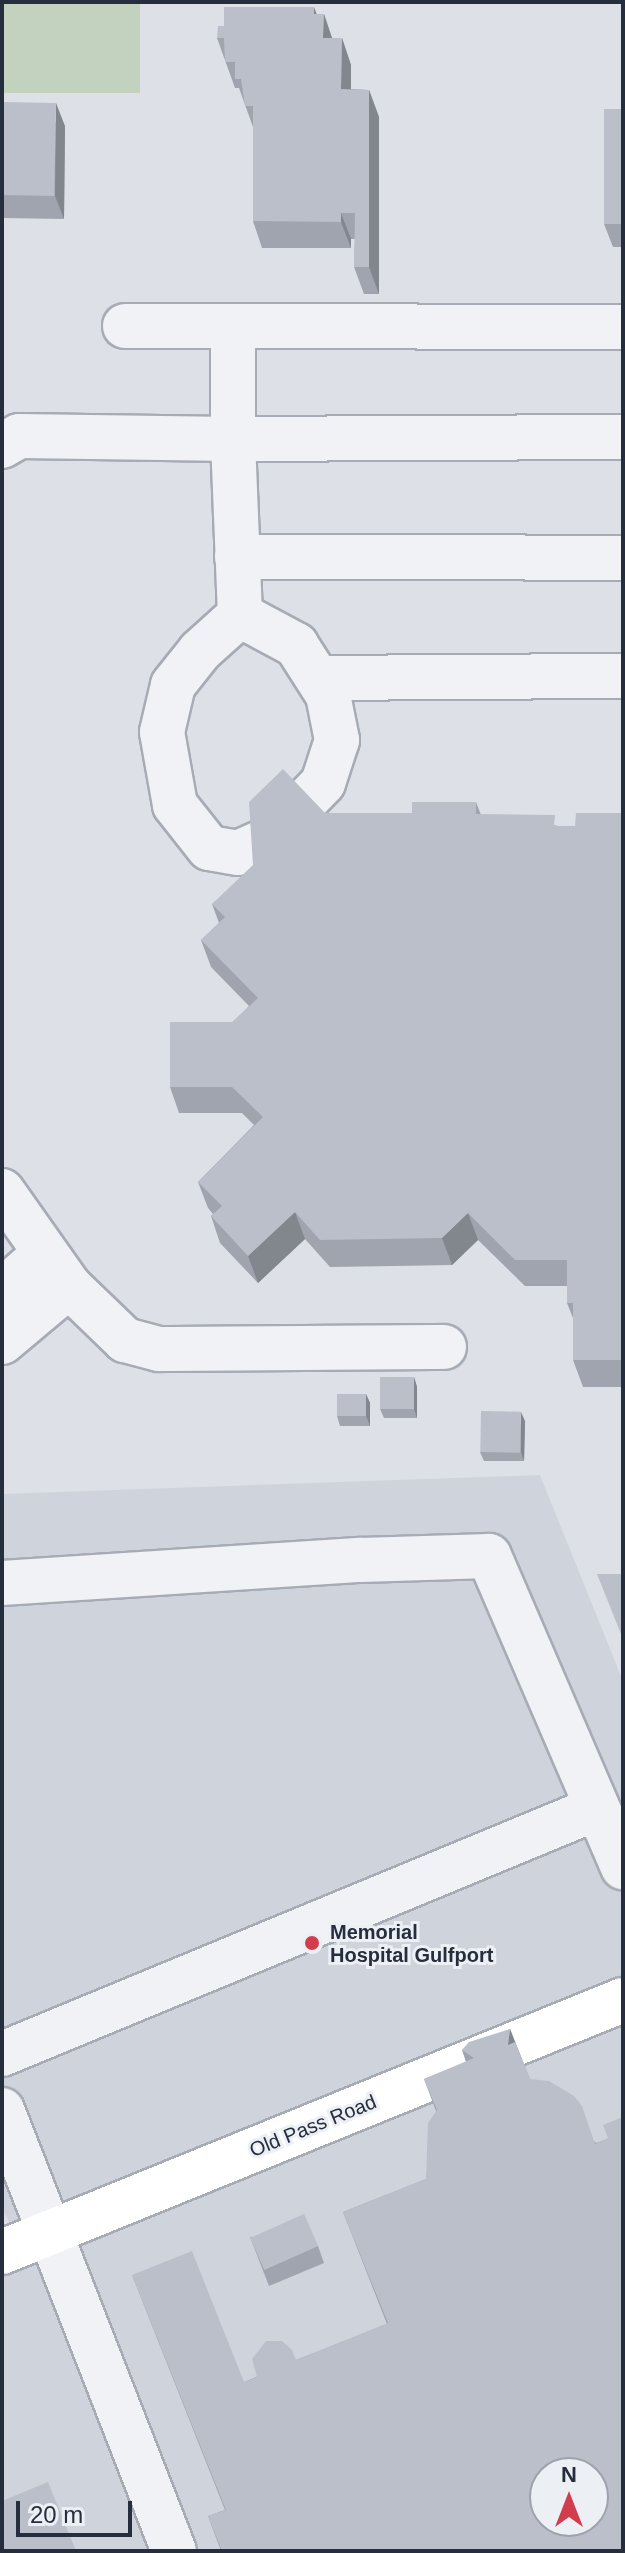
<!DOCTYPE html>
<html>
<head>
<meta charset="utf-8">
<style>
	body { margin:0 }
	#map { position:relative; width:625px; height:2553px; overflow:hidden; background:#dde1e7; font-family:Helvetica,sans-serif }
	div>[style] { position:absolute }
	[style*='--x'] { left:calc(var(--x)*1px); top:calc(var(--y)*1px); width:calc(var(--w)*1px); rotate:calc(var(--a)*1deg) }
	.built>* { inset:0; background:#cfd3dc }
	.green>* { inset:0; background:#c2d2be; transform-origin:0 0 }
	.roads { filter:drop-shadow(2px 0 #a6abb4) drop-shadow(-2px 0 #a6abb4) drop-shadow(0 2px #a6abb4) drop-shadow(0 -2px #a6abb4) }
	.minor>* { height:44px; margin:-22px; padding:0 22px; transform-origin:22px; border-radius:22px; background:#f0f2f6 }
	.major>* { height:44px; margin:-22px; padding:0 22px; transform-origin:22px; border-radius:22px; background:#fff }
	.wall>* { inset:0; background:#a0a4ae }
	.shaded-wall>* { inset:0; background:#82868d }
	.building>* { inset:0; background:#babfca; transform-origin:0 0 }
	.dots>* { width:22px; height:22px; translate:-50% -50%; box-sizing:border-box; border:4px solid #ecf0f5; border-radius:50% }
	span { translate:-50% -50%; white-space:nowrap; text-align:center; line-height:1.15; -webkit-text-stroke:6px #ecf0f5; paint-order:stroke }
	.poi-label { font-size:20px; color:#262e3e; font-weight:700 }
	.left { translate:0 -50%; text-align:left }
	.street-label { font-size:20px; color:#262e3e }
	.frame { position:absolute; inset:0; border:4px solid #262e3e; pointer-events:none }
	.north { position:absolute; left:529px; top:2457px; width:80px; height:80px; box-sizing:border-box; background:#ecf0f5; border:2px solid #9da2ac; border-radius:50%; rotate:0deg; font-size:22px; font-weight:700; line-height:32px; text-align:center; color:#262e3e }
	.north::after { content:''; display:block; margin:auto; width:28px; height:36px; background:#d23d4d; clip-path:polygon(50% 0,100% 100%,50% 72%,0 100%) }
	.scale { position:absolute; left:16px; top:2501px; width:116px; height:36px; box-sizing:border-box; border:4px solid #262e3e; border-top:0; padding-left:10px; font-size:24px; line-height:28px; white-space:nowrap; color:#262e3e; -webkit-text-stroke:6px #ecf0f5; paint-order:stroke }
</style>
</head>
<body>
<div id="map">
	<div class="built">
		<i style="clip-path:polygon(evenodd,540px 1475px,623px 1681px,623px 2551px,2px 2551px,2px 2277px,28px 2266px,2px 2206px,2px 1494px,540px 1475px,545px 2473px,593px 2473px,593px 2521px,545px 2521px,545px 2473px)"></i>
	</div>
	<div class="green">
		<i style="left:2px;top:2px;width:138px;height:91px"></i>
	</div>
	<div class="roads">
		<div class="minor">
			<i style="--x:125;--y:326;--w:498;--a:0.1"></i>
			<i style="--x:2;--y:446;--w:20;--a:-30"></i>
			<i style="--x:19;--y:436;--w:214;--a:0.8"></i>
			<i style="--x:233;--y:439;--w:113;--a:-90"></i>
			<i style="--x:237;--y:557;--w:386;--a:0.1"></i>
			<i style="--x:240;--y:615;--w:64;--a:28.2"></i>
			<i style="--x:296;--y:645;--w:59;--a:57.4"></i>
			<i style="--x:328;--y:695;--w:46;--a:78.7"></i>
			<i style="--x:337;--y:740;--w:45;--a:108"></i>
			<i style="--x:323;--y:783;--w:30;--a:134"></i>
			<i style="--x:318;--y:678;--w:305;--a:-0.4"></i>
			<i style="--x:260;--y:843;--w:24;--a:156"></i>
			<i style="--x:238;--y:853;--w:29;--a:-170"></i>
			<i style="--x:209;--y:848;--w:55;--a:-128.3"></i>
			<i style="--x:175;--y:805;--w:74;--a:-100.1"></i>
			<i style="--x:162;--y:732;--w:48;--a:-76.8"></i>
			<i style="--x:173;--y:685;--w:43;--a:-51.5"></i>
			<i style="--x:200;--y:651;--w:54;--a:-42"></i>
			<i style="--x:240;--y:615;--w:176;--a:-92.3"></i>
			<i style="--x:233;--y:439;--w:390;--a:-0.3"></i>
			<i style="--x:2;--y:1191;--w:116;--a:54.8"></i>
			<i style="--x:69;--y:1286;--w:78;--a:44"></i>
			<i style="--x:125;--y:1340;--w:35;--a:15"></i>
			<i style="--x:159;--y:1349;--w:285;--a:-0.4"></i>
			<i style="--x:2;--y:1291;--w:56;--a:-41.4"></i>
			<i style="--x:2;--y:1342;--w:87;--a:-39.9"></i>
			<i style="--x:2;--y:1583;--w:360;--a:-3.7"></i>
			<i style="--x:361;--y:1560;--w:128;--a:-1.8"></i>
			<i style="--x:489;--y:1556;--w:339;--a:66.7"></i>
			<i style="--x:2;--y:2054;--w:644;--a:-22.46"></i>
			<i style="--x:2;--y:2110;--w:473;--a:68.7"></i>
		</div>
		<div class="major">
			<i style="--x:2;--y:2252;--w:670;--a:-22.09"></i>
		</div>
	</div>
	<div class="wall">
		<i style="clip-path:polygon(317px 14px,324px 14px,332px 38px,342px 38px,351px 65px,351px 89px,369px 90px,379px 117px,379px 294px,364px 294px,354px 267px,355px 239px,351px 239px,351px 248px,262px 248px,253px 221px,253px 127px,239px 88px,235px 88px,217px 38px,224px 26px)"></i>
		<i style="clip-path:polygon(2px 102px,65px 126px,64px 219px,2px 218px)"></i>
		<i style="clip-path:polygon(623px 109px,623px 247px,613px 247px,604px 224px)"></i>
		<i style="clip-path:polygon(476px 802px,481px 815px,559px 826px,575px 826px,623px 813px,623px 1387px,583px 1387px,573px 1360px,573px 1318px,567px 1303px,567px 1286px,525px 1286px,478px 1240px,452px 1265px,330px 1267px,305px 1239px,258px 1283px,220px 1243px,211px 1216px,213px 1214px,208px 1208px,198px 1182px,254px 1125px,242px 1113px,179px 1113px,170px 1087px,249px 1006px,211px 967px,201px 940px,219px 923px,212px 904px,325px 813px,412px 813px)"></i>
		<i style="clip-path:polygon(414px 1377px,417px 1387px,417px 1418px,384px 1418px,380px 1409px)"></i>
		<i style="clip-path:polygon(366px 1394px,370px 1403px,370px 1426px,340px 1426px,337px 1416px)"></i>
		<i style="clip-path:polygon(525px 1421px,524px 1461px,484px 1461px,480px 1452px)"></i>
		<i style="clip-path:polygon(510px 2029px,530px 2079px,596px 2143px,608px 2139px,623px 2117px,623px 2551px,221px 2551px,208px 2516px,225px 2510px,132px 2275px,244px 2382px,296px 2360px,387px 2324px,343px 2212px,426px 2179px,436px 2111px,424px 2079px,466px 2062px,462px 2050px)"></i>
		<i style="clip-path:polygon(250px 2237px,318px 2246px,324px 2263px,269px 2286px)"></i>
	</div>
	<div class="shaded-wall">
		<i style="clip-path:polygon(314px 7px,323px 31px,324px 14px,333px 41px,333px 65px,314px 14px)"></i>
		<i style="clip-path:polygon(342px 38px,351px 65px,351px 115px,341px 89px)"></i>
		<i style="clip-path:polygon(369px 90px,379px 117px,379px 294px,369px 267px)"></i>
		<i style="clip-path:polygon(56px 103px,65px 126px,64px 219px,55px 196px)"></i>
		<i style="clip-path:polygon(341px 213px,351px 239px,351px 248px,341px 222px)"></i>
		<i style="clip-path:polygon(295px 1212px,305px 1239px,258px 1283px,248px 1256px)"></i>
		<i style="clip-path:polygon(468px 1213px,478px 1240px,452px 1265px,442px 1238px)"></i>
		<i style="clip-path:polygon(414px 1377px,417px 1387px,417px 1418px,414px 1409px)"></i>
		<i style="clip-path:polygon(366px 1394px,370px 1403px,370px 1426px,366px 1416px)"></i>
		<i style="clip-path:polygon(521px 1412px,525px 1421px,524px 1461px,521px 1452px)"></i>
		<i style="clip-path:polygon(510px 2029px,522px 2060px,508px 2045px)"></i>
	</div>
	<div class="building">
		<i style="clip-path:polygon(224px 7px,314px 7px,314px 14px,324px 14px,323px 38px,342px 38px,341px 89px,369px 90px,369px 267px,354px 267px,355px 213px,341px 213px,341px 222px,253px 221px,253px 106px,245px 106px,241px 79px,235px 79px,235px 62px,225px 62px,224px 38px,217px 38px,218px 26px,224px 26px)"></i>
		<i style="left:2px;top:102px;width:54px;height:93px;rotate:1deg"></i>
		<i style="left:604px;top:109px;width:19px;height:115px"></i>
		<i style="clip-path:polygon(283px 769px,325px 813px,412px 813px,412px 802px,476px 802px,476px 814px,555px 815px,554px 826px,575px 826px,576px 813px,623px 813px,623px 1360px,573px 1360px,573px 1303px,567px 1303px,567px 1260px,515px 1260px,468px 1213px,442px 1238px,320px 1240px,295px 1212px,248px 1256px,211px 1216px,222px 1206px,198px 1182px,263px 1117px,232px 1087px,170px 1087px,170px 1022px,232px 1022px,258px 998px,201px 940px,225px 917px,212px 904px,253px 865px,249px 802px)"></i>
		<i style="left:414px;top:1377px;width:32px;height:34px;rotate:90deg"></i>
		<i style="left:337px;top:1394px;width:29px;height:22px"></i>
		<i style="left:481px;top:1411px;width:40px;height:41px;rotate:1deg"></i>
		<i style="clip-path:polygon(597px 1574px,623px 1574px,623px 1639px)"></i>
		<i style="clip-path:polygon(evenodd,510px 2029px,508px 2045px,515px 2042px,530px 2079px,549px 2081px,574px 2096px,582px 2106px,595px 2144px,608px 2138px,603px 2125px,623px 2117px,623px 2551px,222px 2551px,208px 2516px,226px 2510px,132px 2275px,192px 2251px,244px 2382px,257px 2377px,252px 2359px,266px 2341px,282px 2341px,292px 2350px,296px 2360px,388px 2323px,343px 2212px,426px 2179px,428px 2123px,437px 2110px,424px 2079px,474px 2058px,462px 2050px,469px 2042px,510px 2029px,545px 2473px,593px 2473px,593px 2521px,545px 2521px,545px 2473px)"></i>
		<i style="left:304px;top:2214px;width:35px;height:59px;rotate:66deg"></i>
		<i style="clip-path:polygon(48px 2482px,76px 2551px,4px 2551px,2px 2547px,2px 2501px)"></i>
	</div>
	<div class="dots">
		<i style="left:312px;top:1943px;background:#d23d4d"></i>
	</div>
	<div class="poi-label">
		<span class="left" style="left:330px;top:1944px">Memorial<br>Hospital Gulfport</span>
	</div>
	<div class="street-label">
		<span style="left:313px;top:2126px;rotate:-22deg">Old Pass Road</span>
	</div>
	<div class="frame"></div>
	<div class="north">N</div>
	<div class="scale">20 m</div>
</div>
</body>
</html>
